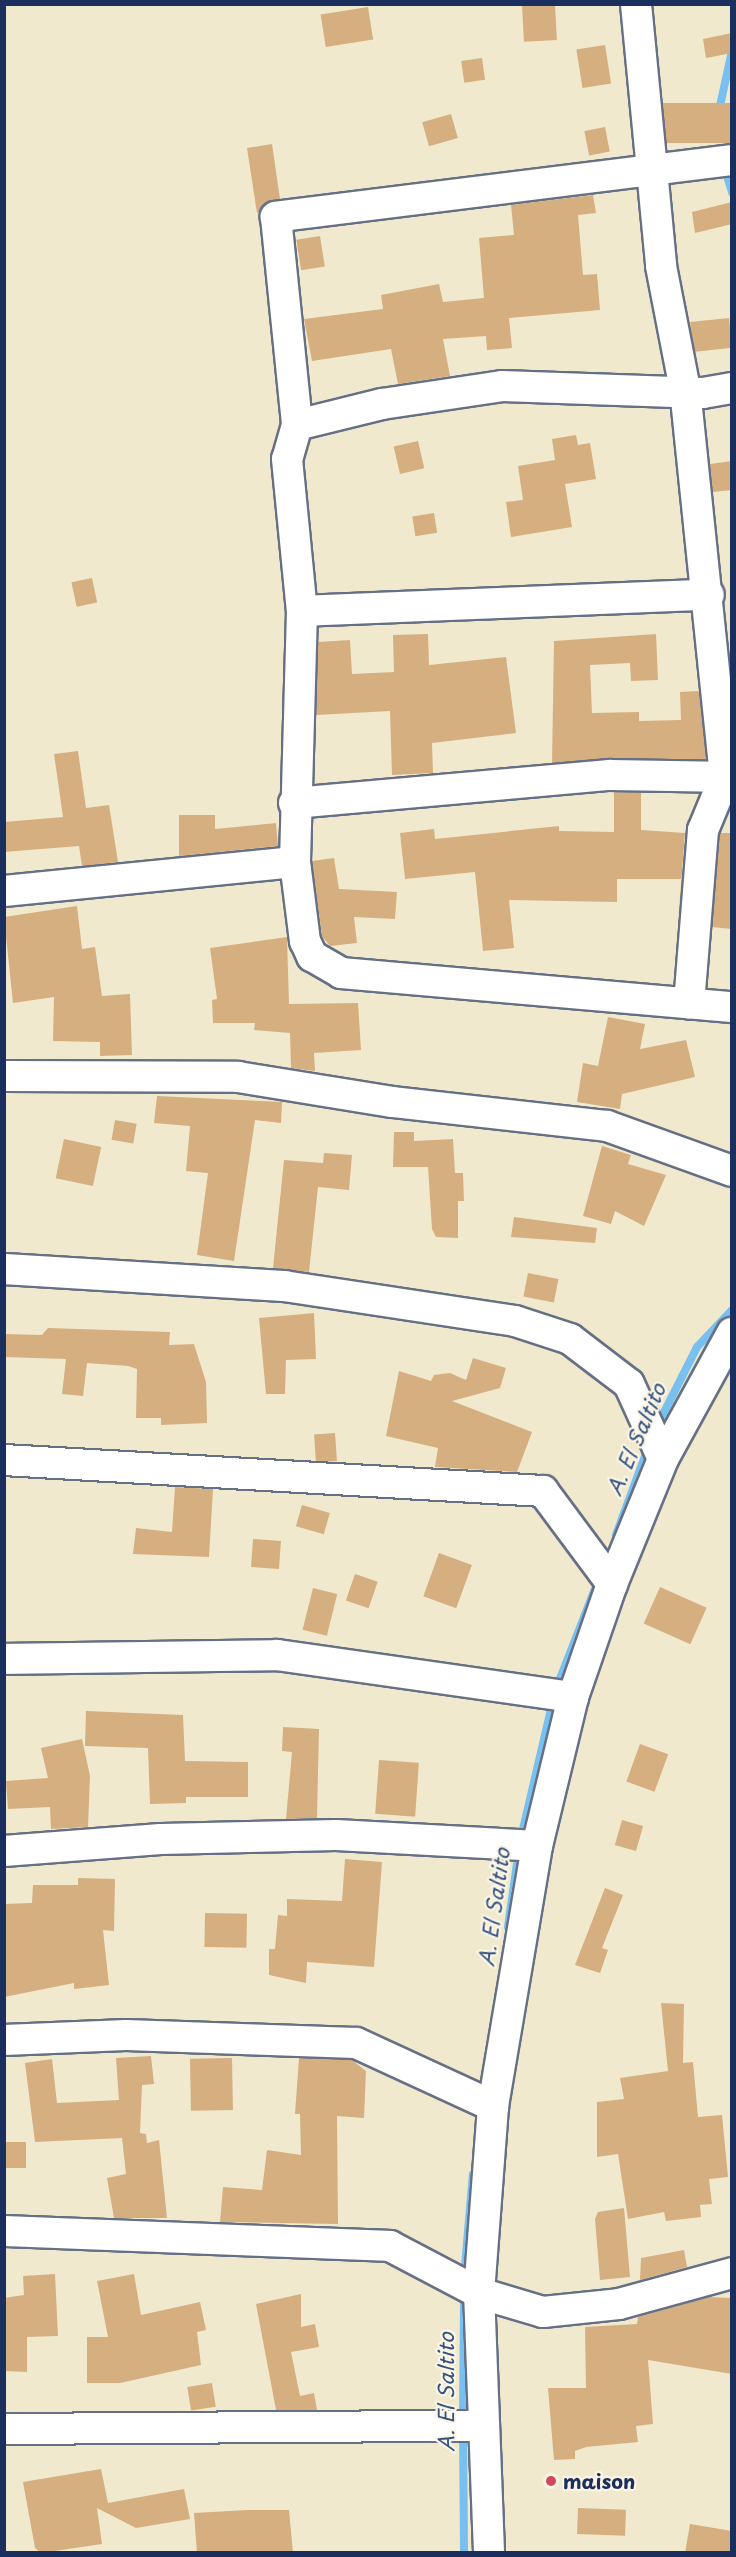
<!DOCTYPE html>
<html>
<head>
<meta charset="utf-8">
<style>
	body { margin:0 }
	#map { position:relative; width:736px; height:2557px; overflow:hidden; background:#f0e9ce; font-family:"Playpen Sans",sans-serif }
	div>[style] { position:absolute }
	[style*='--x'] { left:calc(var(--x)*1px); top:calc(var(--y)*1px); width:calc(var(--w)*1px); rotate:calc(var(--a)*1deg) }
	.stream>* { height:8px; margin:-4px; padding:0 4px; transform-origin:4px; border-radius:4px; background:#78c0f0 }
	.building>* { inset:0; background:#d5af80; transform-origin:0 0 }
	.roads { filter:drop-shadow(2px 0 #667085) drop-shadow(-2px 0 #667085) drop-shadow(0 2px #667085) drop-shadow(0 -2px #667085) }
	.minor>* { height:30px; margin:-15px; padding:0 15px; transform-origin:15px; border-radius:15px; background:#fff }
	.dots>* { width:16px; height:16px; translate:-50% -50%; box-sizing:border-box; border:3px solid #fcf5e5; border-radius:50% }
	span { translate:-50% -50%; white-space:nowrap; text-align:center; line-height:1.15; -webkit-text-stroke:4.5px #fcf5e5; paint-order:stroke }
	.poi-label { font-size:20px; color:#1b2f5e; font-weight:700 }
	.left { translate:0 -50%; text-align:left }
	.water-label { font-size:21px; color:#325382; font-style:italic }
	.frame { position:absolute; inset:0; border:6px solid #1b2f5e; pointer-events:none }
</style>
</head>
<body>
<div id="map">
	<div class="stream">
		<i style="--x:718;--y:115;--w:66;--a:-77.7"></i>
		<i style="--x:724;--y:166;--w:28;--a:73"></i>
		<i style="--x:657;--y:1426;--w:89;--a:-63.1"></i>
		<i style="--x:697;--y:1347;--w:51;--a:-46.6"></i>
		<i style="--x:616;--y:1535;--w:93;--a:-69.8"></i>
		<i style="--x:556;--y:1689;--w:107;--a:-68.7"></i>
		<i style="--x:521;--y:1838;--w:141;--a:-76.9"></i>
		<i style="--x:508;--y:1927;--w:78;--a:-81.9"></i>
		<i style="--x:464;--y:2278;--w:104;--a:-85.1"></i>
		<i style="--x:463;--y:2419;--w:126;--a:-89.5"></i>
		<i style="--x:463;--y:2431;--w:121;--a:89.5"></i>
	</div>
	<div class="building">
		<i style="left:555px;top:4px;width:36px;height:33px;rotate:87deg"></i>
		<i style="left:368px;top:7px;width:33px;height:48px;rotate:81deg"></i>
		<i style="clip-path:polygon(732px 33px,732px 53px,706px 58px,703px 39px)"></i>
		<i style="left:605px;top:45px;width:39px;height:29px;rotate:81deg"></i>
		<i style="left:482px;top:58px;width:22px;height:21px;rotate:82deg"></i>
		<i style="left:732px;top:103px;width:40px;height:69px;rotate:90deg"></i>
		<i style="left:451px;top:114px;width:25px;height:30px;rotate:74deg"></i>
		<i style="left:605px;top:127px;width:25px;height:21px;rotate:79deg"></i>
		<i style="clip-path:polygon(272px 144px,280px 199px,257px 213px,247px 148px)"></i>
		<i style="clip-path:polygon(593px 195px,596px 213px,578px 215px,583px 275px,597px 274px,600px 310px,509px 318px,512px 348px,487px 350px,486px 336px,443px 339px,450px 376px,398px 384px,391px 349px,312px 361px,304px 319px,383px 309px,381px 295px,439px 284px,443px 302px,484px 298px,479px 238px,514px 235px,511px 205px)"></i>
		<i style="clip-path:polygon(732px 202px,732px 224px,695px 233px,692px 212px)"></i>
		<i style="left:320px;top:236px;width:31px;height:24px;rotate:81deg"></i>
		<i style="left:729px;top:318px;width:30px;height:39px;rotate:84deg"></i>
		<i style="clip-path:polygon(576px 435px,578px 445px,590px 443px,596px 479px,565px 484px,572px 527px,511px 537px,506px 502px,523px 500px,518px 466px,555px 460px,552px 439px)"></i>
		<i style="left:418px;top:441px;width:28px;height:25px;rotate:77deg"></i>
		<i style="clip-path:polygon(732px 461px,732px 490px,713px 492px,710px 464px)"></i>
		<i style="left:434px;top:513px;width:20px;height:22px;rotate:81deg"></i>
		<i style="left:92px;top:578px;width:25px;height:21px;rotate:78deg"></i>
		<i style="clip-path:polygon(428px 634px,429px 665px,506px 657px,516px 733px,432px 743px,433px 773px,392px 775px,390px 711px,316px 715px,318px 642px,350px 640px,352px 674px,394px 672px,393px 635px)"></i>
		<i style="clip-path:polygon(656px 634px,658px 680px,631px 681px,630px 663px,590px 665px,592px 713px,639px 712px,639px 721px,681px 720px,680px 692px,699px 691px,706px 759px,552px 763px,554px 641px)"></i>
		<i style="clip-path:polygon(78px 751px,86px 808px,109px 805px,118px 862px,82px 866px,79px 846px,4px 852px,4px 822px,63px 817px,54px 754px)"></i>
		<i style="clip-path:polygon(614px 792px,641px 793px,641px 830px,685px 833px,678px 923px,682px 879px,617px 879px,617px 902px,509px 900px,514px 948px,483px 951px,475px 872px,405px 879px,400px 833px,434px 829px,435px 839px,559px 826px,559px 831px,614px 832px)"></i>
		<i style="clip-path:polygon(179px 815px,215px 815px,215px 829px,276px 823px,278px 846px,179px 856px)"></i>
		<i style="clip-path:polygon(720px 833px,732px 833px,732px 929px,712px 927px)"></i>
		<i style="clip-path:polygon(334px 858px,339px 889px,397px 892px,395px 919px,354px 917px,357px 943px,330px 946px,322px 936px,312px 861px)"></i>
		<i style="clip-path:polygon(77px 906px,82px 949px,95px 947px,102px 996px,130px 994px,132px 1055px,100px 1056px,100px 1042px,53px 1041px,54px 997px,13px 1003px,4px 917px)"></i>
		<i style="clip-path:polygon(287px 937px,289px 1004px,358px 1003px,361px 1050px,314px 1053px,315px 1071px,291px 1068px,290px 1033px,254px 1030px,255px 1023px,213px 1023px,212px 1000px,217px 999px,210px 948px)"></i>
		<i style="clip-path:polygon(608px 1017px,645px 1024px,640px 1049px,686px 1040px,695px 1077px,622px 1094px,620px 1109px,577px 1102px,583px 1063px,598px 1066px)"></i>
		<i style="clip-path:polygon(157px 1096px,282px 1102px,281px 1123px,255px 1120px,234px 1261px,197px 1255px,208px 1173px,186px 1171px,190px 1126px,154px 1123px)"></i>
		<i style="left:115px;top:1120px;width:22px;height:20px;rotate:10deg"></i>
		<i style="clip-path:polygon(394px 1132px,414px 1132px,414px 1141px,453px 1139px,455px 1173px,463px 1173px,464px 1201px,458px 1201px,458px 1238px,436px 1237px,432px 1229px,428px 1167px,393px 1167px)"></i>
		<i style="left:64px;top:1139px;width:38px;height:40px;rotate:12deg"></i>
		<i style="clip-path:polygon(602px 1146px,631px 1155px,628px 1164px,666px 1175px,644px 1226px,615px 1211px,611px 1224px,583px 1216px)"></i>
		<i style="clip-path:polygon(324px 1153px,352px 1155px,349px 1190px,318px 1187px,309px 1272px,273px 1268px,284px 1160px,323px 1163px)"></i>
		<i style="clip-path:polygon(514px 1217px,597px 1228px,595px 1243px,511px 1237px)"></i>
		<i style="left:528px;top:1273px;width:31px;height:24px;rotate:11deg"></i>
		<i style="clip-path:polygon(314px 1313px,316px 1359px,286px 1360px,285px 1394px,266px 1394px,259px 1318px)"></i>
		<i style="clip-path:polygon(48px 1328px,170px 1332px,169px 1345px,194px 1344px,206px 1382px,207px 1423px,161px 1425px,161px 1418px,136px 1418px,137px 1369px,128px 1366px,87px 1363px,83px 1396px,62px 1394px,66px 1359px,4px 1357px,4px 1334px,42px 1335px)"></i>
		<i style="clip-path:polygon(473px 1358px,506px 1368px,500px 1388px,452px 1401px,532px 1432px,517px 1472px,435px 1467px,438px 1448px,386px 1436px,399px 1371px,431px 1381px,434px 1375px,450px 1373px,466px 1380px)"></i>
		<i style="left:335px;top:1433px;width:28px;height:21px;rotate:86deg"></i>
		<i style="clip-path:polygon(175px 1487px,213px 1489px,209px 1557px,133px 1554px,136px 1528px,172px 1532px)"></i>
		<i style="left:302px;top:1505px;width:29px;height:22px;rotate:16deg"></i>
		<i style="left:253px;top:1539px;width:28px;height:28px;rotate:4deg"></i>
		<i style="left:439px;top:1553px;width:35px;height:46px;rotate:20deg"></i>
		<i style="left:355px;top:1574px;width:24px;height:28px;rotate:19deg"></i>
		<i style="left:660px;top:1587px;width:51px;height:40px;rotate:24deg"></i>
		<i style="left:313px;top:1588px;width:25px;height:43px;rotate:14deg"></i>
		<i style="clip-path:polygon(86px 1711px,183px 1715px,185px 1761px,248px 1762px,248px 1797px,186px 1797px,186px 1803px,150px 1804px,148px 1748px,85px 1746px)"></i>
		<i style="clip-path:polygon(283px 1727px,319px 1729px,317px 1818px,286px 1819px,292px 1752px,282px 1751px)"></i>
		<i style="clip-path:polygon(82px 1739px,90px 1776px,88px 1827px,51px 1829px,50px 1807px,8px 1809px,6px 1781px,48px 1778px,41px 1748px)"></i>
		<i style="left:640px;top:1744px;width:30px;height:40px;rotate:20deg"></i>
		<i style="left:379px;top:1760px;width:40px;height:54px;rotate:4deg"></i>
		<i style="left:622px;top:1820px;width:22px;height:26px;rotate:16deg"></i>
		<i style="clip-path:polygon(345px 1859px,382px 1862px,374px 1967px,307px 1962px,306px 1983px,269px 1975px,269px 1949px,275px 1949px,278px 1915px,287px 1916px,287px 1899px,342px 1901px)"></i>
		<i style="clip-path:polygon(78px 1878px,115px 1879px,114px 1931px,103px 1930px,109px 1985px,74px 1989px,74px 1983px,4px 1997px,4px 1904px,32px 1903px,33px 1885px,78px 1885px)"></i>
		<i style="clip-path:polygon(605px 1888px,623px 1895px,602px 1948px,608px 1950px,600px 1973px,575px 1965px)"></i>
		<i style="left:205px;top:1913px;width:42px;height:34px;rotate:1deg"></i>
		<i style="clip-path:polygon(661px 2003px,684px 2004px,683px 2063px,693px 2062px,698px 2117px,722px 2115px,728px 2177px,709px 2179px,712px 2204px,700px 2205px,701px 2217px,666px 2221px,664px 2212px,628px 2219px,618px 2154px,597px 2157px,597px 2102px,624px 2099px,620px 2078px,668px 2071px)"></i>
		<i style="clip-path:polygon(151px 2056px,154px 2084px,142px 2085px,140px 2133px,146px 2134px,147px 2143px,159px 2140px,167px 2218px,114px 2218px,107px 2178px,126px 2174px,122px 2138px,35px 2142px,25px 2063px,52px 2059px,57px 2103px,119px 2100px,116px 2058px)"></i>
		<i style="left:232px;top:2058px;width:52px;height:42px;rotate:89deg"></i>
		<i style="clip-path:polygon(299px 2058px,352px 2060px,366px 2071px,364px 2118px,337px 2116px,338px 2224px,220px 2222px,223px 2187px,262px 2190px,267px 2150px,301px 2155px,300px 2114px,295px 2114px)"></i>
		<i style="left:4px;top:2142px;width:22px;height:26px"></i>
		<i style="clip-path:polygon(624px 2208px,630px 2277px,600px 2280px,595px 2219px,598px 2212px)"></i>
		<i style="clip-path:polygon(684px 2250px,687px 2267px,640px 2280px,641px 2258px)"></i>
		<i style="clip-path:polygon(55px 2274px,58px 2336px,27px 2337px,27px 2372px,4px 2371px,4px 2298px,24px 2295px,23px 2276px)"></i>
		<i style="clip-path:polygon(134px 2274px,141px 2315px,200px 2302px,206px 2330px,197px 2332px,201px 2365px,120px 2383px,87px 2383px,87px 2337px,108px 2337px,97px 2281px)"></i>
		<i style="clip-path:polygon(301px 2294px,301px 2327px,315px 2324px,319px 2347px,291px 2352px,300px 2396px,314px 2393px,317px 2410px,276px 2410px,256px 2304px)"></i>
		<i style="clip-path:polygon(709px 2297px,732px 2298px,732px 2374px,648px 2360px,653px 2424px,636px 2426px,638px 2442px,586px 2447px,575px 2451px,575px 2459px,554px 2460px,548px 2388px,586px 2388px,585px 2327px,637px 2324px,638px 2317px)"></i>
		<i style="left:212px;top:2383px;width:24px;height:25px;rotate:81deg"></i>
		<i style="clip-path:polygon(101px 2469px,108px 2503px,184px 2489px,190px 2519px,136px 2528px,97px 2508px,102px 2544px,41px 2553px,35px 2548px,23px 2482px)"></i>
		<i style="left:578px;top:2508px;width:48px;height:26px;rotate:2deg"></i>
		<i style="clip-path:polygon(248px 2510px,289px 2510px,293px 2553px,197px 2553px,194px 2513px)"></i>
		<i style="clip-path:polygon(690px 2524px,732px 2531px,732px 2553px,685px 2553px)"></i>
	</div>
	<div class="roads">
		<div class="minor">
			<i style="--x:636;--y:4;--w:263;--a:84.5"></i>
			<i style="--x:661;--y:266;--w:125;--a:79"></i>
			<i style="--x:685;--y:389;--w:390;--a:84.1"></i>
			<i style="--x:725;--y:777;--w:57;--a:112.5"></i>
			<i style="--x:703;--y:830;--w:174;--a:94.6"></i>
			<i style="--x:732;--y:160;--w:460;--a:172.9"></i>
			<i style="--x:276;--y:217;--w:209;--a:84.2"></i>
			<i style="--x:297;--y:425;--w:35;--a:106"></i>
			<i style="--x:287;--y:459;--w:153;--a:84.4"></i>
			<i style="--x:302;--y:611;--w:251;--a:91.6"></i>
			<i style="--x:295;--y:862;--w:80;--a:82.8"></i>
			<i style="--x:305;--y:941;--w:17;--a:65"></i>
			<i style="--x:312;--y:956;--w:34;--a:30"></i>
			<i style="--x:341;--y:973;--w:392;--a:5"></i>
			<i style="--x:297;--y:425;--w:88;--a:-13.9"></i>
			<i style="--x:382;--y:404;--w:121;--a:-8.5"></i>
			<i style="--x:502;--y:386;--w:201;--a:2"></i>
			<i style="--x:703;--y:393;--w:29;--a:-10"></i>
			<i style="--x:302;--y:611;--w:407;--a:-2.3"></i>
			<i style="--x:294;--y:803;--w:317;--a:-5.1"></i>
			<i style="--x:610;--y:775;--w:122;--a:0.9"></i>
			<i style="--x:4;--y:891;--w:292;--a:-5.7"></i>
			<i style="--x:4;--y:1076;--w:234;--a:0.2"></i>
			<i style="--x:238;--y:1077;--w:157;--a:9.2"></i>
			<i style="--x:393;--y:1102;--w:215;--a:6.4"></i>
			<i style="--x:607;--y:1126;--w:133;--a:19.8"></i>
			<i style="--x:4;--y:1269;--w:281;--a:3.5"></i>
			<i style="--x:284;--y:1286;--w:234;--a:8.6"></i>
			<i style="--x:515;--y:1321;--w:58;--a:18.1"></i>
			<i style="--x:570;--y:1339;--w:74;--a:37.3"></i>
			<i style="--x:629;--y:1384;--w:82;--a:65.6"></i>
			<i style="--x:4;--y:1460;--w:540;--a:3.29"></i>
			<i style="--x:543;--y:1491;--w:116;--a:53.4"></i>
			<i style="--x:4;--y:1659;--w:273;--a:-0.8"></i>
			<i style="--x:277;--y:1655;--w:299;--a:8.1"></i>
			<i style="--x:4;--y:1851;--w:157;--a:-4.4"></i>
			<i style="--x:161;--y:1839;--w:175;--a:-1.3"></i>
			<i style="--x:336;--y:1835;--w:201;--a:3.1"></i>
			<i style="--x:4;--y:2040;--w:122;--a:-2.3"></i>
			<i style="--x:126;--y:2035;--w:230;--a:2"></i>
			<i style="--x:356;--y:2043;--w:151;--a:24.7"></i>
			<i style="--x:4;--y:2231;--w:386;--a:2.2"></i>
			<i style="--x:390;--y:2246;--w:101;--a:27.8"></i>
			<i style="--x:479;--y:2293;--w:67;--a:16.5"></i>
			<i style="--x:543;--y:2312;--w:76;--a:-6"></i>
			<i style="--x:619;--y:2304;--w:117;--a:-15.3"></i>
			<i style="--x:4;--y:2429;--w:477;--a:-0.4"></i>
			<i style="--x:489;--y:2552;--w:259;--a:-92.2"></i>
			<i style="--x:479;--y:2293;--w:188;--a:-85.7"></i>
			<i style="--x:493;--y:2106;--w:264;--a:-80.4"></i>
			<i style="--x:537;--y:1846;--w:153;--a:-76.4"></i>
			<i style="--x:573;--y:1697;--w:120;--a:-71"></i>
			<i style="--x:612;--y:1584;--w:135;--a:-67.8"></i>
			<i style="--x:663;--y:1459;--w:144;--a:-61.3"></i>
		</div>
	</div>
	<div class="dots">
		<i style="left:551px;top:2481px;background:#d1495b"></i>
	</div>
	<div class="poi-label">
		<span class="left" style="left:563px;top:2481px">maison</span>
	</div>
	<div class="water-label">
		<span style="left:635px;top:1439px;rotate:-67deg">A. El Saltito</span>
		<span style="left:493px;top:1907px;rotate:-82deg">A. El Saltito</span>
		<span style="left:445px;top:2392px;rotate:-90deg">A. El Saltito</span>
	</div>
	<div class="frame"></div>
</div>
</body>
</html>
